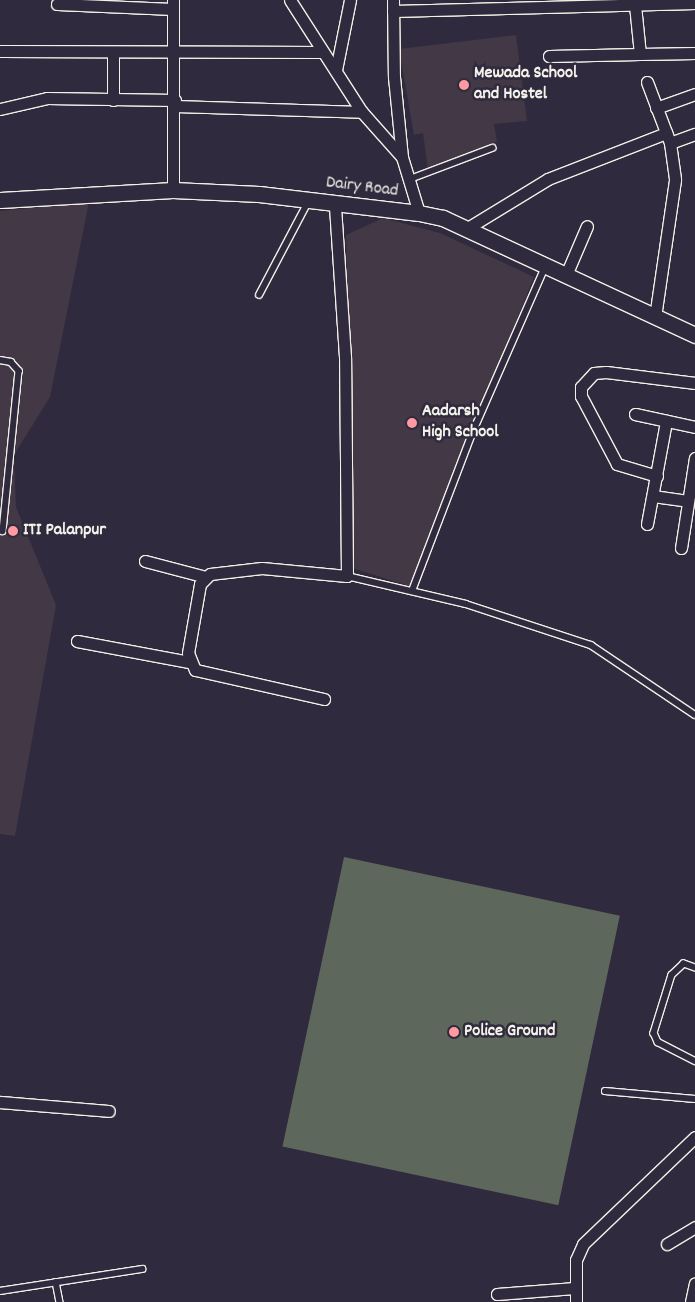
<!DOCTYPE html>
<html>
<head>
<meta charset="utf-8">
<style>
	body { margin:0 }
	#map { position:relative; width:695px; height:1302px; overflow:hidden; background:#2f2a3d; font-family:Dekko,sans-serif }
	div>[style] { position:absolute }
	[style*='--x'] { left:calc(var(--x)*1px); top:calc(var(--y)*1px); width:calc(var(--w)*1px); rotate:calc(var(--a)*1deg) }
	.built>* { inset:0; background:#423846 }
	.green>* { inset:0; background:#5e675b; transform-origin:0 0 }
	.roads { filter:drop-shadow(1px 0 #f4f1e8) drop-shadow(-1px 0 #f4f1e8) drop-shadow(0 1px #f4f1e8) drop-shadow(0 -1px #f4f1e8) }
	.service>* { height:5.5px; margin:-2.75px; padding:0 2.75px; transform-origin:2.75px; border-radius:2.75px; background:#2f2a3d }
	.minor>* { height:11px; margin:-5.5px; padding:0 5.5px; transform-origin:5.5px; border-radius:5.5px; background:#2f2a3d }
	.tertiary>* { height:15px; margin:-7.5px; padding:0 7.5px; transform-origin:7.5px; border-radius:7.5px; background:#2f2a3d }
	.dots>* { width:14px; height:14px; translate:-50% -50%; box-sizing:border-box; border:2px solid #2f2a3d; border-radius:50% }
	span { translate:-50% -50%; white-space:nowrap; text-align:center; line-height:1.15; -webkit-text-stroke:5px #2f2a3d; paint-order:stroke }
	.poi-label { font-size:18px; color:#f4f1e8; font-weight:700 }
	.left { translate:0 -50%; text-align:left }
	.street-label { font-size:18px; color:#f4f1e8 }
</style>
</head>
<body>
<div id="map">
	<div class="built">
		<i style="clip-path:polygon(516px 35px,527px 121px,494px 124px,497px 141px,428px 171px,423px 133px,414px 135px,399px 49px)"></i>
		<i style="clip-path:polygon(89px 202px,50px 397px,14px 455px,16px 507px,56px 605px,15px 836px,0 834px,0 211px)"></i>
		<i style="clip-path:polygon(383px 218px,440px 233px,534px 277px,409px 586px,352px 568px,346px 235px)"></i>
	</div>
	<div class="green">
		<i style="left:344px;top:857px;width:282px;height:296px;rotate:12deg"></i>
	</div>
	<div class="roads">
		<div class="service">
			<i style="--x:410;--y:179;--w:88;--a:-20.7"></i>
			<i style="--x:259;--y:295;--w:105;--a:-62.2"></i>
			<i style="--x:0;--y:360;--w:11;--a:10"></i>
			<i style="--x:11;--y:362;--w:12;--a:48"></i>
			<i style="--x:19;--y:371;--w:161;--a:95.7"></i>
			<i style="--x:347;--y:576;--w:122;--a:13.2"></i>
			<i style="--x:466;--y:604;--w:132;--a:18.2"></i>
			<i style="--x:591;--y:645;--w:125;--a:33.9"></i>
			<i style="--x:412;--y:591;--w:173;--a:-69.1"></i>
			<i style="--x:474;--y:429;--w:177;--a:-66.3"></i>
			<i style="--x:695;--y:968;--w:12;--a:-160"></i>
			<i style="--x:684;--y:964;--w:16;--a:137"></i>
			<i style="--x:672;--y:975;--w:61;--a:107.2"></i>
			<i style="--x:654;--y:1033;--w:10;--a:66"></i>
			<i style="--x:658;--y:1042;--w:42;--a:27.2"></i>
			<i style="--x:605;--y:1091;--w:90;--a:5.1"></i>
			<i style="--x:56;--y:1282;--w:20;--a:79"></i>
			<i style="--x:0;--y:1291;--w:144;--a:-8.8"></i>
		</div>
		<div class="minor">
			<i style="--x:290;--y:0;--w:133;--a:57.3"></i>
			<i style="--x:362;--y:112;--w:60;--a:48.4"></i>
			<i style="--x:402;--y:157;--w:59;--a:73.1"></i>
			<i style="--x:393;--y:0;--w:77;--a:89.3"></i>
			<i style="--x:394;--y:77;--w:80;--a:84.3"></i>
			<i style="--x:57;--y:4;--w:116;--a:2.5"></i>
			<i style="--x:635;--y:5;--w:49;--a:84.2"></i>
			<i style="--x:640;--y:54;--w:55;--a:-1"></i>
			<i style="--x:393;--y:11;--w:302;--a:-1.5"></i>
			<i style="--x:0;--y:51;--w:322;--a:0.2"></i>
			<i style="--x:549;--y:56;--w:91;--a:-1.3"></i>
			<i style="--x:336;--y:70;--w:71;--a:-78.7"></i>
			<i style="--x:647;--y:82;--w:65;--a:69.3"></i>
			<i style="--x:670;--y:143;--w:37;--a:82"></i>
			<i style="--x:675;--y:180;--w:138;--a:98.3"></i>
			<i style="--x:113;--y:100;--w:47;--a:-90"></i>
			<i style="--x:175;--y:106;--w:187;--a:1.8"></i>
			<i style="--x:656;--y:108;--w:41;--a:-19.7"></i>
			<i style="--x:0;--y:109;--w:48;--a:-13.2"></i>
			<i style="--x:47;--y:98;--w:128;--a:0.9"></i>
			<i style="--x:670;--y:143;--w:27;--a:-20"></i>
			<i style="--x:173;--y:190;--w:190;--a:-90"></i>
			<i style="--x:466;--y:229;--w:96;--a:-31.4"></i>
			<i style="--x:548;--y:179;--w:127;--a:-21.3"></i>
			<i style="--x:566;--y:275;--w:53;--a:-66.8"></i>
			<i style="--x:635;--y:414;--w:61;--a:12.2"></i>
			<i style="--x:657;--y:476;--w:42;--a:-163.3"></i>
			<i style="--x:617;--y:464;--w:77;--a:-117.9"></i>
			<i style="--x:581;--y:396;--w:9;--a:-90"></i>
			<i style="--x:581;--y:387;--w:19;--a:-47"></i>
			<i style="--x:594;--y:373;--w:12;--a:-5"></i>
			<i style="--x:606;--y:372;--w:90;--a:7"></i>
			<i style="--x:653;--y:496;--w:35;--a:8"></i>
			<i style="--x:647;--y:524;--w:105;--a:-79.5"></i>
			<i style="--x:681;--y:548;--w:91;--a:-81.2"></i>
			<i style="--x:145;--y:561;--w:63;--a:14.7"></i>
			<i style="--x:77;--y:641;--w:114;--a:10.6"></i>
			<i style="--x:324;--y:699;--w:132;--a:-167.3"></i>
			<i style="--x:195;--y:670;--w:18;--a:-112"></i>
			<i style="--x:188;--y:653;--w:70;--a:-80.1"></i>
			<i style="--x:200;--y:584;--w:14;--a:-45"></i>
			<i style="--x:210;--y:574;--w:52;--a:-6.6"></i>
			<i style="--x:262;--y:568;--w:85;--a:5.4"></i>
			<i style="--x:347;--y:576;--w:219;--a:-90.5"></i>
			<i style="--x:345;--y:357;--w:152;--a:-93.8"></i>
			<i style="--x:0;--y:1102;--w:109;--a:4.7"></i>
			<i style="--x:667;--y:1244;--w:33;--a:-31"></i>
			<i style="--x:497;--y:1294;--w:78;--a:-4.4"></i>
			<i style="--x:576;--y:1302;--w:42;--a:-90"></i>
			<i style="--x:576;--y:1260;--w:17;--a:-66"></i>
			<i style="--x:583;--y:1244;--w:155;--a:-43.7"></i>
			<i style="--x:691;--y:1302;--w:19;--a:-78"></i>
		</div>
		<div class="tertiary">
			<i style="--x:0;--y:200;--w:173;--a:-3.3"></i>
			<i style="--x:173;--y:190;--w:86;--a:2.7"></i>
			<i style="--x:259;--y:194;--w:161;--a:6.8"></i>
			<i style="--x:419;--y:213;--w:25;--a:12"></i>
			<i style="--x:443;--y:218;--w:278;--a:24.9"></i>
		</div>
	</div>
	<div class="dots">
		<i style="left:464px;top:85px;background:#ff9aa2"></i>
		<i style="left:412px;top:423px;background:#ff9aa2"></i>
		<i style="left:13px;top:531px;background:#ff9aa2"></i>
		<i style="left:454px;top:1032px;background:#ff9aa2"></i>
	</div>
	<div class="poi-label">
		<span class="left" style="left:474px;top:85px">Mewada School<br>and Hostel</span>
		<span class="left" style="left:422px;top:423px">Aadarsh<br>High School</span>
		<span class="left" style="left:23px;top:531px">ITI Palanpur</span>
		<span class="left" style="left:464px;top:1032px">Police Ground</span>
	</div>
	<div class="street-label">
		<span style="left:362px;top:188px;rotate:7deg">Dairy Road</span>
	</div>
</div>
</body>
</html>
